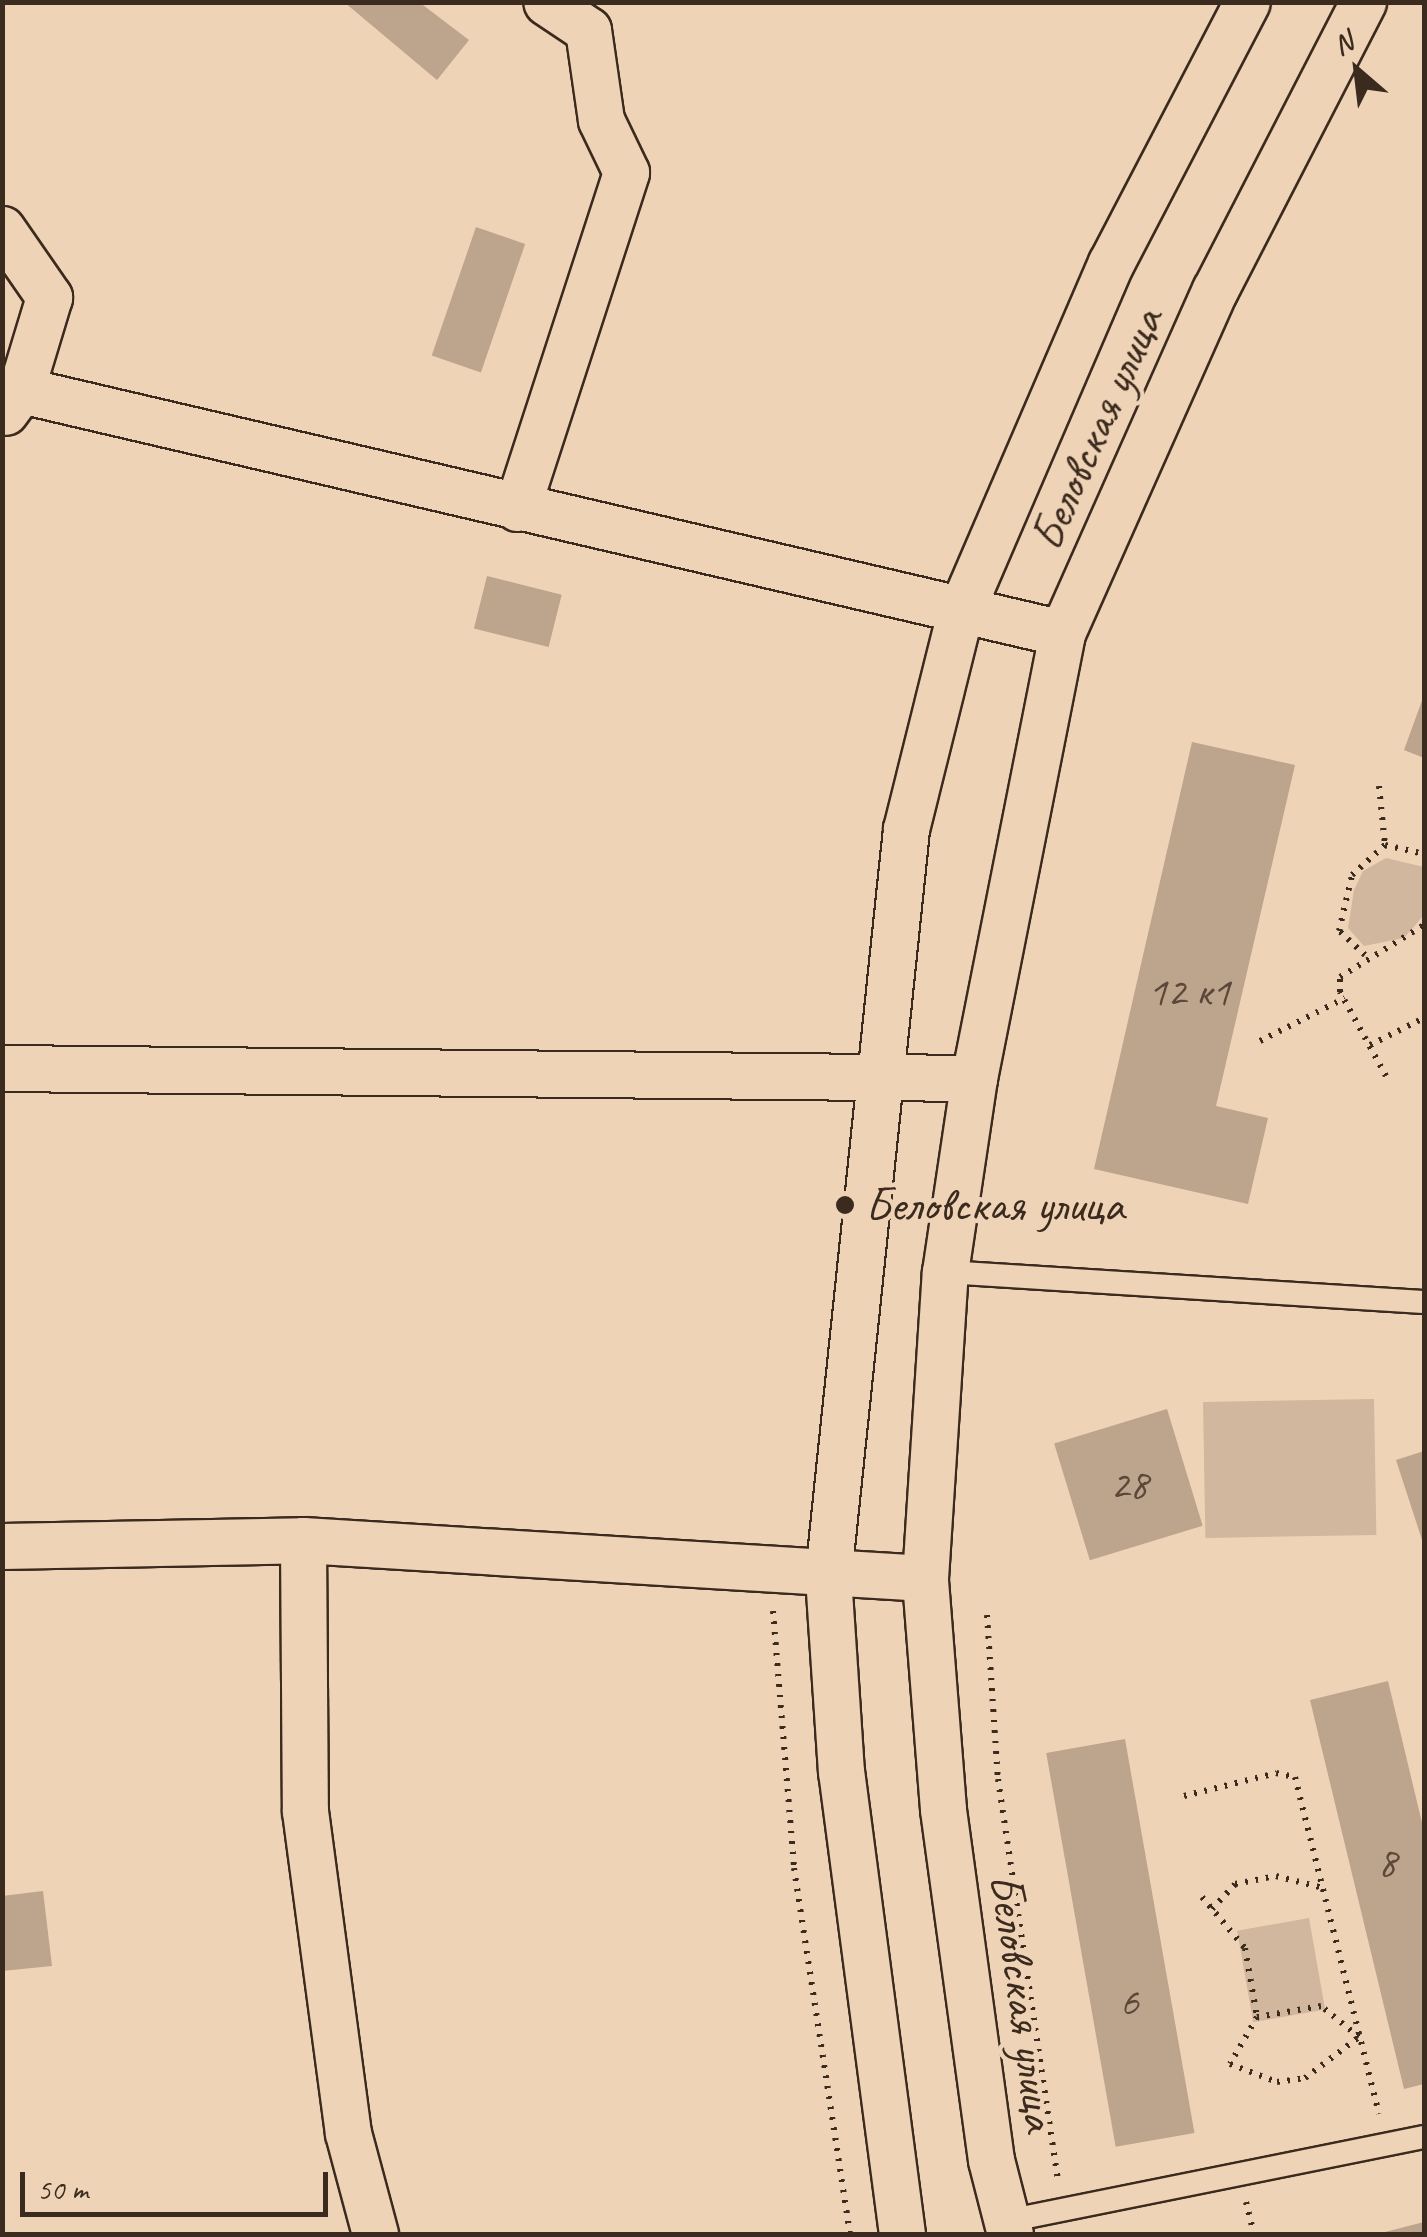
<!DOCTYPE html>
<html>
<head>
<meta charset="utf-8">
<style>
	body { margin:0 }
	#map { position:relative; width:1427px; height:2237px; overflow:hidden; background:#efd3b6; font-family:Caveat,sans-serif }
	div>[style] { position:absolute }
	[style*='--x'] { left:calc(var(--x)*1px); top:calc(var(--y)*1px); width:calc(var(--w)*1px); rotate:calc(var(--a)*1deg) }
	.green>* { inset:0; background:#d1b79d; transform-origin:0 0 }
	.building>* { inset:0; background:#bda48c; transform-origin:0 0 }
	.path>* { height:6px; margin-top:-3px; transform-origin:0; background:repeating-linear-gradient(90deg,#3b2a1e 0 2.5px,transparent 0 10.5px) }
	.roads { filter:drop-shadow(2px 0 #3b2a1e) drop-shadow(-2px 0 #3b2a1e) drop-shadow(0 2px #3b2a1e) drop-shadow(0 -2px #3b2a1e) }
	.service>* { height:22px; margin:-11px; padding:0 11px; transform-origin:11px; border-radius:11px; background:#efd3b6 }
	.minor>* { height:45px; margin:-22.5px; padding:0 22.5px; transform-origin:22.5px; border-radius:22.5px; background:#efd3b6 }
	.dots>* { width:28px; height:28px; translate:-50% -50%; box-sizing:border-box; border:5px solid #efd3b6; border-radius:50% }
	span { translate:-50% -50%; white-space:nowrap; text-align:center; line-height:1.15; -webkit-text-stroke:9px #efd3b6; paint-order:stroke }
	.number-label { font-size:42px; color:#5c483a }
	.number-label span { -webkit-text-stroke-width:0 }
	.street-label { font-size:48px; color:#3b2a1e }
	.poi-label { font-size:48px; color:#3b2a1e }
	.left { translate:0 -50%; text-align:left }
	.frame { position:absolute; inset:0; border:5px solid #3b2a1e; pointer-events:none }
	.north { position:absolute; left:1307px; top:20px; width:100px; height:100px; -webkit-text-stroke:8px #efd3b6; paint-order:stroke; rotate:332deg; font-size:28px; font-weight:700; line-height:40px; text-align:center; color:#3b2a1e }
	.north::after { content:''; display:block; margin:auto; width:35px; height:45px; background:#3b2a1e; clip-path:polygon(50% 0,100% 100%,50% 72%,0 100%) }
	.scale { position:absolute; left:20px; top:2172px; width:308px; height:45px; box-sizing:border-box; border:5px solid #3b2a1e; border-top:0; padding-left:12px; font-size:30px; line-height:35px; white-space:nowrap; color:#3b2a1e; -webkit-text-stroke:8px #efd3b6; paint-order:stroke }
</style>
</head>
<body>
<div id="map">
	<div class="green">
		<i style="clip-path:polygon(1386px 858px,1424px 867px,1424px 915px,1404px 938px,1364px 946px,1348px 928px,1354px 890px,1363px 871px)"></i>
		<i style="left:1374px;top:1399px;width:136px;height:171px;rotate:89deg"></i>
		<i style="left:1309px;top:1918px;width:93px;height:73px;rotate:80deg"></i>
	</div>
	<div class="building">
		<i style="clip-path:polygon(344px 2px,419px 2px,469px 40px,437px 80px)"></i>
		<i style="left:476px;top:227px;width:52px;height:136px;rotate:19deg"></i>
		<i style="left:487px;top:576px;width:77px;height:54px;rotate:14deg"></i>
		<i style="clip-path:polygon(1424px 695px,1424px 758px,1404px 750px)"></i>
		<i style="clip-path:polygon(1192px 742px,1295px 765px,1216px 1106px,1268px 1118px,1248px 1204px,1094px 1169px)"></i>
		<i style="left:1167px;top:1409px;width:122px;height:118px;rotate:73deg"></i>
		<i style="clip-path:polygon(1424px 1451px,1424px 1546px,1396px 1460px)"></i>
		<i style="clip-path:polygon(1388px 1681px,1424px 1831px,1424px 2084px,1404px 2089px,1310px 1700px)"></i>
		<i style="left:1125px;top:1739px;width:400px;height:80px;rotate:80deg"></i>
		<i style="clip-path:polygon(43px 1891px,52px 1966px,2px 1971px,2px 1896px)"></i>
		<i style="clip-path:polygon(1424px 2222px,1424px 2234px,1381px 2234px,1381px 2233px)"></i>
	</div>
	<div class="path">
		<i style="--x:1379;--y:786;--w:59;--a:84.2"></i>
		<i style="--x:1365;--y:955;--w:35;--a:-137"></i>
		<i style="--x:1339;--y:931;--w:57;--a:-76.9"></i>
		<i style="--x:1352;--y:875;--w:45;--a:-42.3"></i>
		<i style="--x:1385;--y:845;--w:40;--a:13"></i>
		<i style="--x:1260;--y:1041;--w:95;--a:-26.8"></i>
		<i style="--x:1370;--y:1045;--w:60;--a:-26.6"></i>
		<i style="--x:1386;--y:1076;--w:96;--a:-118.7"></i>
		<i style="--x:1340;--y:992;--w:15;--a:-90"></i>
		<i style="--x:1340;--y:977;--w:99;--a:-31.8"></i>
		<i style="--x:773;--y:1611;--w:258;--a:85.3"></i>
		<i style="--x:794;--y:1868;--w:370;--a:81.3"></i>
		<i style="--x:987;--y:1615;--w:164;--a:86.2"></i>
		<i style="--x:998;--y:1779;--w:405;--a:81.5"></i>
		<i style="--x:1184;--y:1796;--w:95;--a:-14"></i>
		<i style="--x:1276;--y:1773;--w:19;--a:12"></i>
		<i style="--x:1295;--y:1777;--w:347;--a:76"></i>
		<i style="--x:1202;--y:1897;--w:67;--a:49.9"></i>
		<i style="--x:1245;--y:1948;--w:70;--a:80.1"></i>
		<i style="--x:1257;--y:2017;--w:54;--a:119.9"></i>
		<i style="--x:1230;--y:2064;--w:50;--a:21"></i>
		<i style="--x:1277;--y:2082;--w:28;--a:-8"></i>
		<i style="--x:1305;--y:2078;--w:68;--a:-37.2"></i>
		<i style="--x:1359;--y:2037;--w:49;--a:-140.8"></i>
		<i style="--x:1321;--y:2006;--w:65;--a:170.2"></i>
		<i style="--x:1212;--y:1909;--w:34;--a:-47"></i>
		<i style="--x:1235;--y:1884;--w:42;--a:-11"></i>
		<i style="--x:1276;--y:1876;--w:49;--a:14.3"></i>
		<i style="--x:1246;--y:2202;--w:33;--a:76"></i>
	</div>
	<div class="roads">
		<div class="service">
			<i style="--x:945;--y:1272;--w:480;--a:3.6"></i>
			<i style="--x:1007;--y:2221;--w:425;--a:-11.4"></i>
		</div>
		<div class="minor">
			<i style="--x:2;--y:229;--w:83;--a:55.3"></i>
			<i style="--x:49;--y:297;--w:97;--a:106.8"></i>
			<i style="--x:21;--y:390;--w:27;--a:126"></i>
			<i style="--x:21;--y:390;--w:1069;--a:13.14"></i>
			<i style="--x:517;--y:508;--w:353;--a:-72"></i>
			<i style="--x:626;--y:172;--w:58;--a:-115.7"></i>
			<i style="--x:601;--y:120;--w:91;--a:-98.2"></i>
			<i style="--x:588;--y:30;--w:50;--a:-146.3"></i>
			<i style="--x:2;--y:1068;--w:972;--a:0.59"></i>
			<i style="--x:303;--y:1540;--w:271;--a:89.6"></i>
			<i style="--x:305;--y:1811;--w:325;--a:82.4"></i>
			<i style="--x:348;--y:2133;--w:105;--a:75"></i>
			<i style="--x:2;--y:1546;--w:301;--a:-1.1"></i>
			<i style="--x:303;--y:1540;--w:623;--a:3.5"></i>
			<i style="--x:902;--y:2234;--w:466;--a:-97.5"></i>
			<i style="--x:841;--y:1772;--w:197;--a:-93.8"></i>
			<i style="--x:828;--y:1575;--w:750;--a:-84.03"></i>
			<i style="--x:906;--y:829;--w:223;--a:-76"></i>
			<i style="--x:960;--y:613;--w:381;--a:-66.7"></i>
			<i style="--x:1111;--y:263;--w:294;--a:-62.5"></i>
			<i style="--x:1010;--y:2234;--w:76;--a:-104.4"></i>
			<i style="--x:991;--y:2160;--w:354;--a:-97.8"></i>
			<i style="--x:943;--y:1809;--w:232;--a:-94.5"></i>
			<i style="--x:925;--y:1578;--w:307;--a:-86.3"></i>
			<i style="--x:945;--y:1272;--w:196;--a:-81.5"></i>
			<i style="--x:974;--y:1078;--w:454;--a:-78.8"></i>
			<i style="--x:1062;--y:633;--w:376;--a:-66"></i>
			<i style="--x:1215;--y:290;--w:324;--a:-62.8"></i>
		</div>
	</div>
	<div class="dots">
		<i style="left:845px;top:1205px;background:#3b2a1e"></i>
	</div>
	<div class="number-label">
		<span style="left:1189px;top:992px">12 к1</span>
		<span style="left:1129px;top:1485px">28</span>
		<span style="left:1387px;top:1863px">8</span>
		<span style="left:1129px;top:2002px">6</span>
	</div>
	<div class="street-label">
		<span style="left:1096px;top:429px;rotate:-66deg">Беловская улица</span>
		<span style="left:1023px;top:2002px;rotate:82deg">Беловская улица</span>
	</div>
	<div class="poi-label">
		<span class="left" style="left:865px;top:1205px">Беловская улица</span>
	</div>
	<div class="frame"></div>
	<div class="north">N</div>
	<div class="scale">50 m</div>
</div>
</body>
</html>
